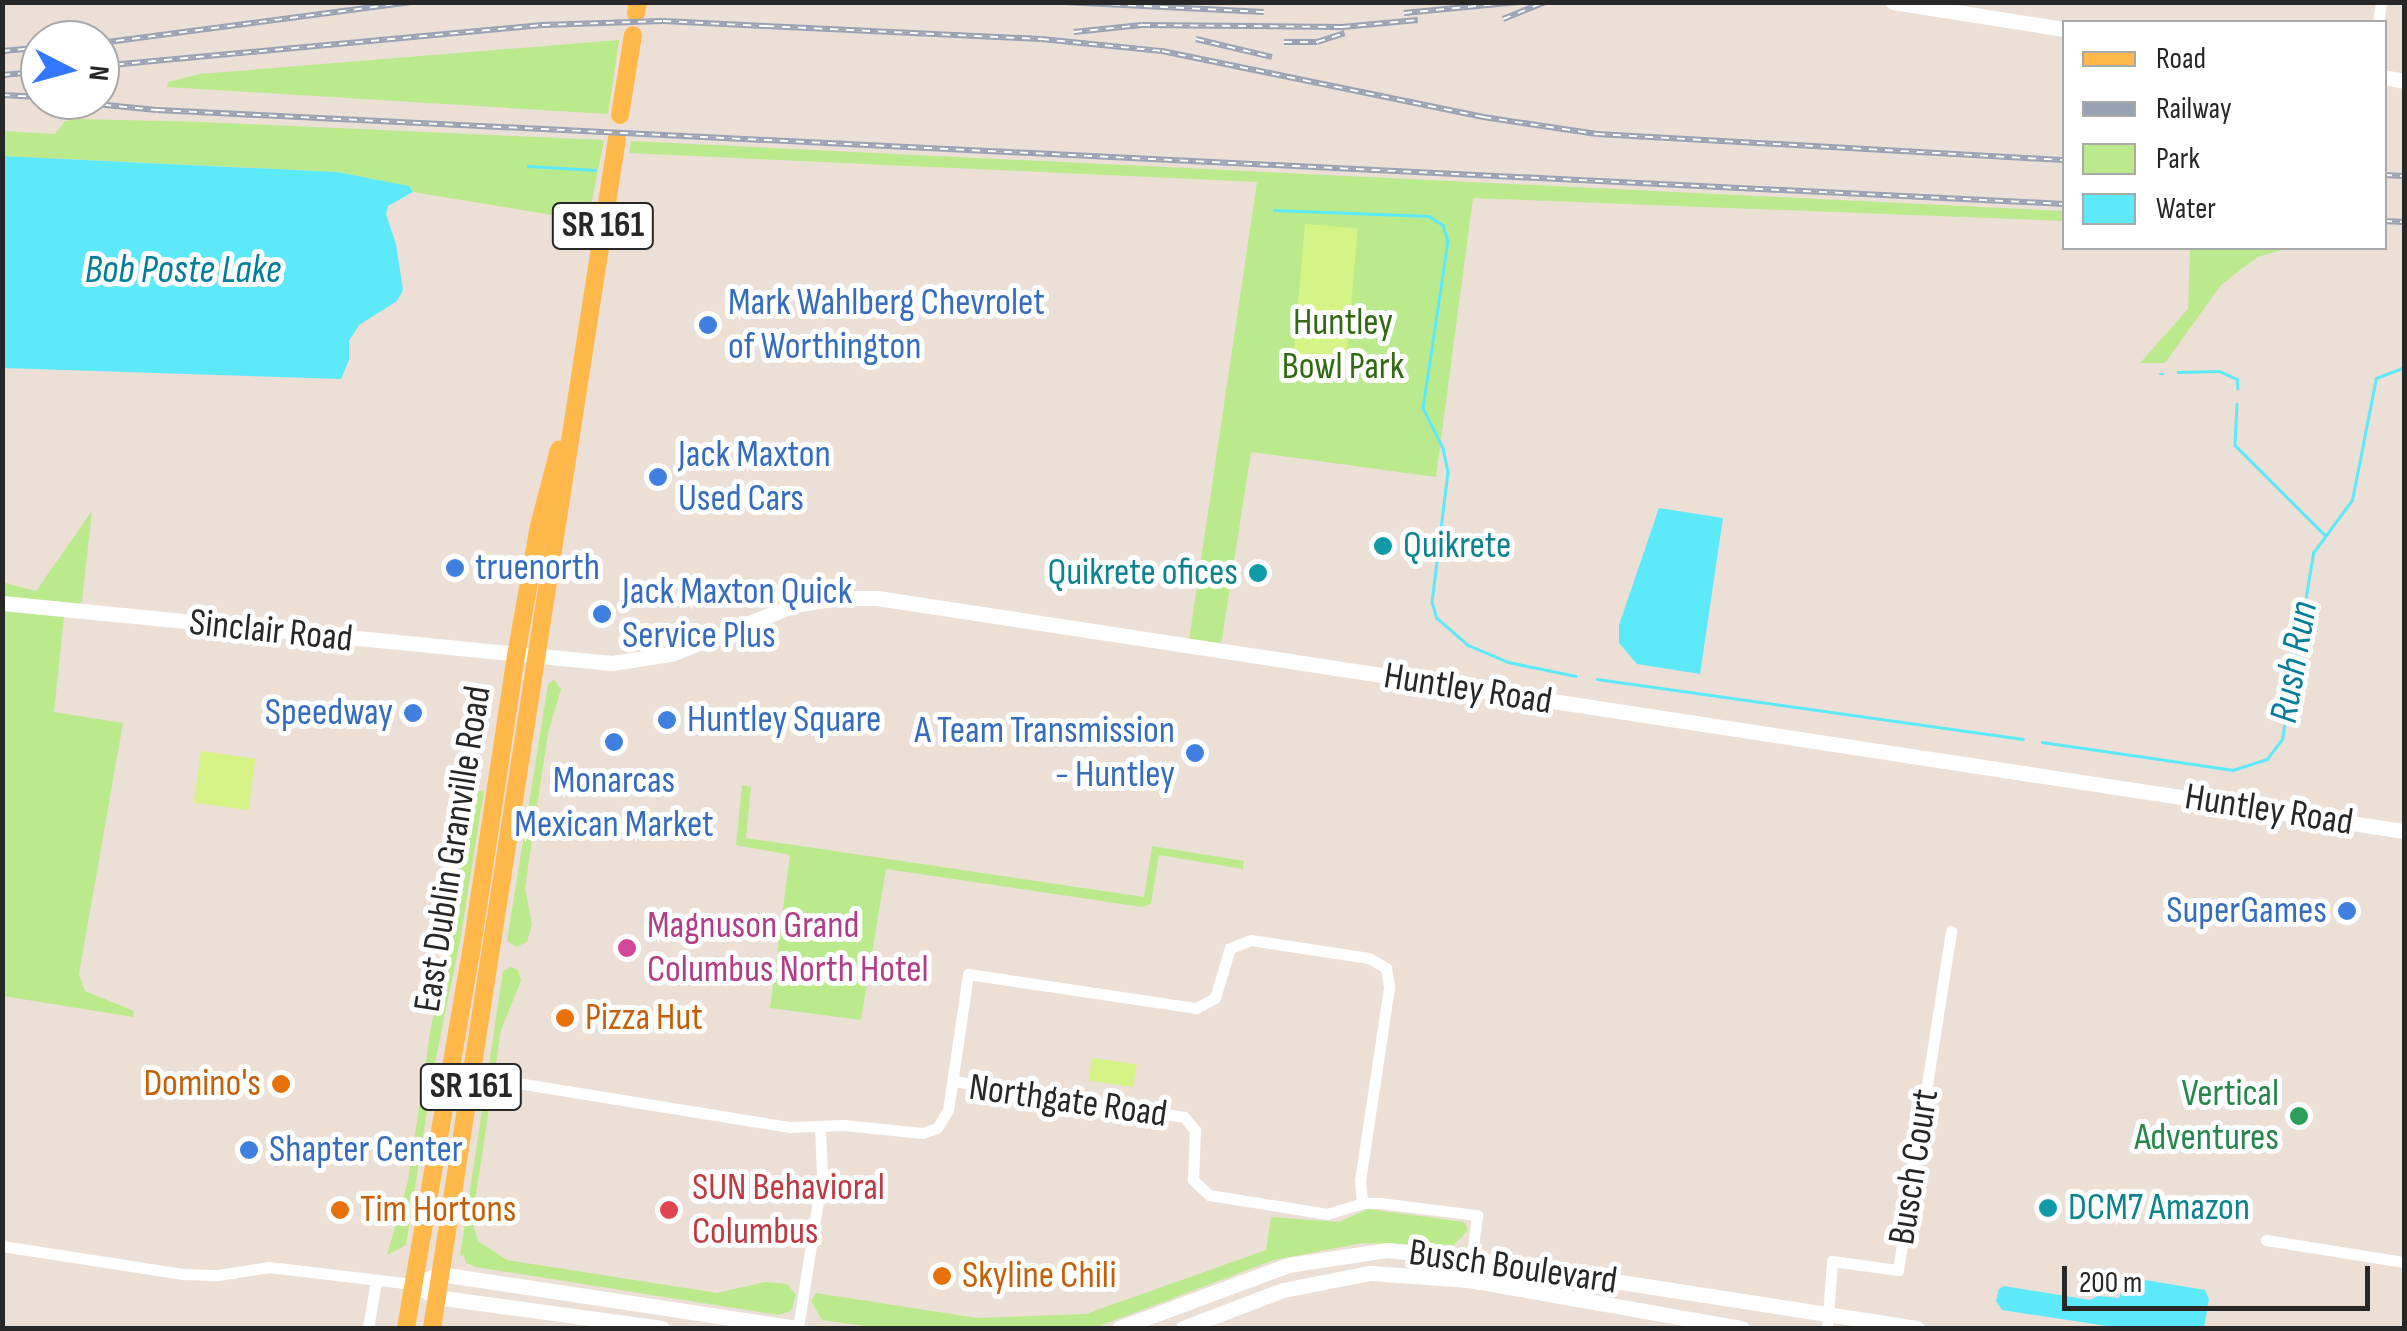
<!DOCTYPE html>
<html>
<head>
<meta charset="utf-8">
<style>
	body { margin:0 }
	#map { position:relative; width:2407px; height:1331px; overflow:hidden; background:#ecdfd6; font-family:"Sofia Sans Condensed",sans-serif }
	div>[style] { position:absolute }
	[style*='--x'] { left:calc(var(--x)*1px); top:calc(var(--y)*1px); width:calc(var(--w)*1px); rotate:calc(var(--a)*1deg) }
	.green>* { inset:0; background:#bbea8c }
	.pitch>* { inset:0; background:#d6f386; transform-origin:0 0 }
	.water>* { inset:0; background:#5ceafb }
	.stream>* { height:2.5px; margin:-1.25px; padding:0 1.25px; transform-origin:1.25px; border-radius:1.25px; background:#5ceafb }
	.street>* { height:11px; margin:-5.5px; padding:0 5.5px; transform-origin:5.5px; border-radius:5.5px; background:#fff }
	.secondary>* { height:15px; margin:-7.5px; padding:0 7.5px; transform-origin:7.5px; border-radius:7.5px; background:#fff }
	.primary>* { height:18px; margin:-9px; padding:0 9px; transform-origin:9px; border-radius:9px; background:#ffb849 }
	.rail>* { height:6px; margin-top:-3px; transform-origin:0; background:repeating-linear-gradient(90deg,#fff 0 8px,#99a1b4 0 16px); box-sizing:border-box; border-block:2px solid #99a1b4 }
	.dots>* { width:28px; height:28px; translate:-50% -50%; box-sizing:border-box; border:5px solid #fff; border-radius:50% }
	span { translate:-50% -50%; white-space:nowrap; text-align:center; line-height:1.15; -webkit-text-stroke:10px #fff; paint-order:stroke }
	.shield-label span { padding:2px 8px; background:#fff; border:2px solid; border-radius:8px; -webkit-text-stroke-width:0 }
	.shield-label { font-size:35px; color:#272727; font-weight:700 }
	.shop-label { font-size:38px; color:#366cbe }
	.left { translate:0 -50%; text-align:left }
	.right { translate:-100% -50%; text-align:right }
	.park-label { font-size:38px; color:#326a11 }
	.culture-label { font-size:38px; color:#0d838f }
	.street-label { font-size:38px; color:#272727 }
	.hotel-label { font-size:38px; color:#b23c85 }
	.food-label { font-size:38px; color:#c56008 }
	.leisure-label { font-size:38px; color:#27864d }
	.health-label { font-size:38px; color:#be3a42 }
	.water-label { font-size:40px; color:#017e9c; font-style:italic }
	.frame { position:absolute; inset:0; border:5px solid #272727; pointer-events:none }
	.legend { position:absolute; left:2062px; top:20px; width:325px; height:230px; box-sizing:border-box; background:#fff; border:2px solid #a9a9a9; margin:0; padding:12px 18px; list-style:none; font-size:30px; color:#272727 }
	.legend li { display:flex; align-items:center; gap:20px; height:50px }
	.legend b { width:50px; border:2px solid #a9a9a9 }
	.north { position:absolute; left:20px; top:20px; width:100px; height:100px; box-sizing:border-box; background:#fff; border:2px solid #a9a9a9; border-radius:50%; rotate:96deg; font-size:28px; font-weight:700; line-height:40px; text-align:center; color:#272727 }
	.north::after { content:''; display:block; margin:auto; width:35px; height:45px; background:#3178ff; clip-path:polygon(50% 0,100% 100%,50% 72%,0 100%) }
	.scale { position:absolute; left:2062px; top:1266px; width:308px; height:45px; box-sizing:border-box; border:5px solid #272727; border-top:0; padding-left:12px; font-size:30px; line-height:35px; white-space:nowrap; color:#272727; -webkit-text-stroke:8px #fff; paint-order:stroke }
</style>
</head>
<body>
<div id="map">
	<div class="green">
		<i style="clip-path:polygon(619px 40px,608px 114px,167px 87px,168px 82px,199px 74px)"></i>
		<i style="clip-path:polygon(79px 119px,201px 122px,604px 140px,587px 226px,564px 217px,413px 192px,409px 186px,337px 172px,3px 156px,3px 131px,55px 134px,65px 121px)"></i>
		<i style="clip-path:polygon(631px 141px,2064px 211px,2064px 221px,1473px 198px,1436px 477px,1251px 452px,1220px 652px,1188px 647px,1257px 182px,629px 153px)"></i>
		<i style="clip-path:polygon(2190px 248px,2290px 248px,2257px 257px,2221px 285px,2165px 363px,2140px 363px,2188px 309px)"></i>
		<i style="clip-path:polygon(92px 511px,82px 601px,64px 617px,54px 712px,123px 723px,79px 974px,85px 991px,134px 1011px,133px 1017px,3px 996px,2px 582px,36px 591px)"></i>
		<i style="clip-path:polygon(554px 680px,561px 689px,548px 733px,525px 888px,532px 924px,527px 942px,516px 947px,507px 941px,548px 684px)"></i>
		<i style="clip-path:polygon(742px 785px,751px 787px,746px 838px,1144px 897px,1152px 846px,1244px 861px,1243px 869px,1159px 855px,1151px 904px,1142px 907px,886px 869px,861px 1020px,770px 1008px,790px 855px,736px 845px)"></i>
		<i style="clip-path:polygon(479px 790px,484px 791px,460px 941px,434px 1067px,406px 1245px,387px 1255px,408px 1181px,430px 1033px,474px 794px)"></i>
		<i style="clip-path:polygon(511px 967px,518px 970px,521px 981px,501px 1030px,472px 1221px,478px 1241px,507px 1260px,717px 1293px,765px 1282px,787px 1284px,796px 1295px,791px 1311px,778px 1315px,476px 1267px,466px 1263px,464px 1255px,460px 1256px,503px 971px)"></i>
		<i style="clip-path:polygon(1368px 1209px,1464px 1222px,1468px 1230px,1454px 1245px,1362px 1243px,1274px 1260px,1094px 1328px,879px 1328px,822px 1320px,811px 1301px,816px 1293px,977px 1318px,1086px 1314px,1266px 1250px,1271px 1217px,1339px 1222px)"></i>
	</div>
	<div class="pitch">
		<i style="left:1305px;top:224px;width:53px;height:145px;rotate:5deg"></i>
		<i style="left:201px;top:751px;width:55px;height:52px;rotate:8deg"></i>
		<i style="left:1092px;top:1058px;width:45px;height:23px;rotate:8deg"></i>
	</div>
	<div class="water">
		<i style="clip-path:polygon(2px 156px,337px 172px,409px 186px,413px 192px,388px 206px,386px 214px,396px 244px,403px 290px,397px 301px,359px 325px,349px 341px,349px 360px,341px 379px,3px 368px)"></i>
		<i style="clip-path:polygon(1659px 508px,1723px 518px,1700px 674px,1637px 664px,1619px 643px,1619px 625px)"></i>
		<i style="clip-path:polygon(2127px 1277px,2205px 1290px,2209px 1299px,2204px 1328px,2120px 1328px,2002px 1310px,1996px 1301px,1999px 1289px,2004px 1286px,2090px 1300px,2098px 1296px,2119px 1298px)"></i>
	</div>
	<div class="stream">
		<i style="--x:528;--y:166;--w:67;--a:3.4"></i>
		<i style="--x:1274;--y:210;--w:155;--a:2.2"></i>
		<i style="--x:1429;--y:216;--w:17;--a:33"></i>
		<i style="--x:1443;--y:225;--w:17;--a:73"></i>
		<i style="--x:1448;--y:241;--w:169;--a:98.5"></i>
		<i style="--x:1423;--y:408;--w:45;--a:63.4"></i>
		<i style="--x:1443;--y:448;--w:25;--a:78"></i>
		<i style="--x:1448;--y:472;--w:131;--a:97"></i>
		<i style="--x:1432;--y:602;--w:17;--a:73"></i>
		<i style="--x:1437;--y:618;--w:41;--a:41.1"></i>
		<i style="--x:1468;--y:645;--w:43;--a:23"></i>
		<i style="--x:1508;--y:662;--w:69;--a:11.6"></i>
		<i style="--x:2178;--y:372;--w:41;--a:-1.4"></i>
		<i style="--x:2219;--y:371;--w:20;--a:24"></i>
		<i style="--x:2237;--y:379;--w:9;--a:84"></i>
		<i style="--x:2160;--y:374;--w:3;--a:0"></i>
		<i style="--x:2237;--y:404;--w:41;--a:92.8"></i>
		<i style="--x:2235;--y:445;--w:127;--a:45"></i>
		<i style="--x:1597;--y:679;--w:430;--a:8"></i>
		<i style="--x:2042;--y:742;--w:193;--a:8.3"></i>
		<i style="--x:2233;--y:770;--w:36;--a:-18"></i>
		<i style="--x:2267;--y:759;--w:25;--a:-53"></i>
		<i style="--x:2282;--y:739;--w:189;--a:-80.5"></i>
		<i style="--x:2313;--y:553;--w:66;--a:-53.7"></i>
		<i style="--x:2352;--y:500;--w:124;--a:-78.9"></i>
		<i style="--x:2376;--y:378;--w:30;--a:-21"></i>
	</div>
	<div class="street">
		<i style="--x:2378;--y:22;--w:20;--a:-81"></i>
		<i style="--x:499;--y:1080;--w:295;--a:9.2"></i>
		<i style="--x:790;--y:1127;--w:54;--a:-2.1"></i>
		<i style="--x:844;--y:1125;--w:79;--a:5.8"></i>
		<i style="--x:923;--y:1133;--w:15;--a:-20"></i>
		<i style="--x:937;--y:1128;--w:21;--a:-59"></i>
		<i style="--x:948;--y:1110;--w:137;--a:-81.6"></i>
		<i style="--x:968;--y:974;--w:231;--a:8.5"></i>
		<i style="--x:1196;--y:1008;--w:21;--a:-28"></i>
		<i style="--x:1215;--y:998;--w:52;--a:-73.3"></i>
		<i style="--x:1230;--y:948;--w:22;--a:-21"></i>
		<i style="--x:1251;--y:940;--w:119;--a:8.7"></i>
		<i style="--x:1369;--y:958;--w:20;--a:30"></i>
		<i style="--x:1386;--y:968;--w:19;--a:81"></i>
		<i style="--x:1389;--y:987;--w:195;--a:98.5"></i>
		<i style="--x:1360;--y:1180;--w:23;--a:85"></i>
		<i style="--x:954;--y:1081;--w:233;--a:8.9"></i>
		<i style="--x:1184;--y:1117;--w:17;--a:50"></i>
		<i style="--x:1195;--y:1130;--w:50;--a:92.3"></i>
		<i style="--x:1193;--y:1180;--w:22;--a:43"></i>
		<i style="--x:1209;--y:1195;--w:120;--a:9.1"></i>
		<i style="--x:1327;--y:1214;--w:37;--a:-17"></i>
		<i style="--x:1362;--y:1203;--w:18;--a:0"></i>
		<i style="--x:1380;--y:1203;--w:98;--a:7.1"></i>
		<i style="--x:1477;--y:1215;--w:65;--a:97"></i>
		<i style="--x:2266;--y:1240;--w:140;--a:9.1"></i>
		<i style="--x:2;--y:1246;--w:183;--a:8.8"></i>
		<i style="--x:183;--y:1274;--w:35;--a:2"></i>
		<i style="--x:218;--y:1275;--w:52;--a:-8.9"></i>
		<i style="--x:269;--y:1267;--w:145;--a:6.7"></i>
		<i style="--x:368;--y:1328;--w:48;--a:-80.3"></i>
		<i style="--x:798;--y:1328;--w:155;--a:-81.1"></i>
		<i style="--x:822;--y:1175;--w:47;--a:-92.4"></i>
		<i style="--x:1827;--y:1328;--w:67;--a:-85.7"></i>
		<i style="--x:1832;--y:1261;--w:67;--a:7.8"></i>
		<i style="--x:1898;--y:1270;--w:343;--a:-81.1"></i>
	</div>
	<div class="secondary">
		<i style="--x:1893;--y:2;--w:173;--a:9"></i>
		<i style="--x:2384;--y:77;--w:20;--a:11"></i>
		<i style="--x:2;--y:603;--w:613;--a:5.62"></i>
		<i style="--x:612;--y:663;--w:60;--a:-8.7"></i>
		<i style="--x:671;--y:654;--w:133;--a:-21.6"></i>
		<i style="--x:795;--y:605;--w:42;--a:-9.7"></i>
		<i style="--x:836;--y:598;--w:41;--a:0"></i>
		<i style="--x:877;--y:598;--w:1545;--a:8.68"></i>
		<i style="--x:413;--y:1284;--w:29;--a:-20"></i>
		<i style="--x:440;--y:1274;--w:359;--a:8.6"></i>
		<i style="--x:413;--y:1284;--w:26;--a:29"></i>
		<i style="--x:436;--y:1297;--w:228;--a:7.8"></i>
		<i style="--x:1119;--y:1328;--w:180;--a:-20.4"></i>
		<i style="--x:1288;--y:1265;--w:100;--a:-8.6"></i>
		<i style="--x:1387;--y:1250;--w:85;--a:6"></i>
		<i style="--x:1472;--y:1259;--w:450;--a:8.8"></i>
		<i style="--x:1183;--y:1328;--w:107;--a:-20.8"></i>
		<i style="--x:1283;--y:1290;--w:89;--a:-11.1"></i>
		<i style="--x:1370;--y:1273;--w:99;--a:4"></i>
		<i style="--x:1469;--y:1280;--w:277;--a:10"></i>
	</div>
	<div class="primary">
		<i style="--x:636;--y:13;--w:11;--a:-80"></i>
		<i style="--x:620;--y:115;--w:81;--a:-80.8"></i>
		<i style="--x:406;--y:1328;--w:381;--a:-80.2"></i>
		<i style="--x:471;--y:953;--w:300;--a:-81.4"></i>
		<i style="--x:516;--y:656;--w:132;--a:-80"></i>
		<i style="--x:539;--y:526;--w:79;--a:-75.3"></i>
		<i style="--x:432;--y:1328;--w:1203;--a:-81.16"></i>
	</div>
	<div class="rail">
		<i style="--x:1064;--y:2;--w:200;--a:2.9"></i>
		<i style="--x:1404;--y:13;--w:115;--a:-5.5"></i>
		<i style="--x:1503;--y:19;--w:45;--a:-22"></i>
		<i style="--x:1074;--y:32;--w:68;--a:-5.9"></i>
		<i style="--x:1142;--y:25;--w:200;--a:0.6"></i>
		<i style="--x:1342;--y:27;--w:76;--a:-5.3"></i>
		<i style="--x:1196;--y:39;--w:78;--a:13.3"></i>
		<i style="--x:1284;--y:42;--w:33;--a:0"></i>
		<i style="--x:1317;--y:42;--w:29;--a:-18"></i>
		<i style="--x:100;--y:43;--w:316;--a:-7.5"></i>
		<i style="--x:2;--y:51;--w:38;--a:-5"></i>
		<i style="--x:100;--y:66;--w:444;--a:-5.3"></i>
		<i style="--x:542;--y:25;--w:121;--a:-1.9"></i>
		<i style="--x:663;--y:21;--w:103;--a:2.8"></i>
		<i style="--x:766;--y:26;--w:275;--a:2.7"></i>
		<i style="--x:1041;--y:39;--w:122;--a:5.7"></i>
		<i style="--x:1162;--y:51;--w:328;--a:11.6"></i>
		<i style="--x:1483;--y:117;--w:115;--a:8.5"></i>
		<i style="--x:1597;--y:134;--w:468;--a:3.2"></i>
		<i style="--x:2;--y:75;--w:38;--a:-5"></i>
		<i style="--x:2;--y:95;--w:38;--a:3"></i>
		<i style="--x:55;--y:100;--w:102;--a:5.6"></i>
		<i style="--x:157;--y:110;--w:1909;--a:2.82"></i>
		<i style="--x:2384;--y:175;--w:20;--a:3"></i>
		<i style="--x:2384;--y:221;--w:20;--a:3"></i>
	</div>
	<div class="dots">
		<i style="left:708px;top:325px;background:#3f7fe0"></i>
		<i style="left:658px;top:477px;background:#3f7fe0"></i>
		<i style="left:1383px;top:546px;background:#0f9aa8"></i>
		<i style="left:455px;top:568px;background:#3f7fe0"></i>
		<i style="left:1258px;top:573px;background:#0f9aa8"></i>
		<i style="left:602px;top:614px;background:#3f7fe0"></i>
		<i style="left:413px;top:713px;background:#3f7fe0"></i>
		<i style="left:667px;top:720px;background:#3f7fe0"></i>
		<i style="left:614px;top:742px;background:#3f7fe0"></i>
		<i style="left:1195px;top:753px;background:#3f7fe0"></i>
		<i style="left:2347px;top:911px;background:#3f7fe0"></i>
		<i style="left:627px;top:948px;background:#d1479c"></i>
		<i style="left:565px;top:1018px;background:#e8710a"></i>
		<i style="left:281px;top:1084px;background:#e8710a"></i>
		<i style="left:2299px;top:1116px;background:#2e9e5b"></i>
		<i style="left:249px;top:1150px;background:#3f7fe0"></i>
		<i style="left:2048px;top:1208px;background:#0f9aa8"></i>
		<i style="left:340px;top:1210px;background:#e8710a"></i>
		<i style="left:669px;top:1210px;background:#e0444e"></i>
		<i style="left:942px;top:1276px;background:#e8710a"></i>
	</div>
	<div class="shield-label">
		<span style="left:603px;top:226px">SR 161</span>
		<span style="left:471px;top:1087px">SR 161</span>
	</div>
	<div class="shop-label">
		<span class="left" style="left:728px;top:325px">Mark Wahlberg Chevrolet<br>of Worthington</span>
		<span class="left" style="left:678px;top:477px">Jack Maxton<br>Used Cars</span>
		<span class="left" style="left:475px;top:568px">truenorth</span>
		<span class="left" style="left:622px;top:614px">Jack Maxton Quick<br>Service Plus</span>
		<span class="right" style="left:393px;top:713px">Speedway</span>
		<span class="left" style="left:687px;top:720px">Huntley Square</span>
		<span class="right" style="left:1175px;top:753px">A Team Transmission<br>- Huntley</span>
		<span style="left:614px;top:803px">Monarcas<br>Mexican Market</span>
		<span class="right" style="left:2327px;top:911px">SuperGames</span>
		<span class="left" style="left:269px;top:1150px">Shapter Center</span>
	</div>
	<div class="park-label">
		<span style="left:1343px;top:345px">Huntley<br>Bowl Park</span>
	</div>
	<div class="culture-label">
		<span class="left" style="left:1403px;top:546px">Quikrete</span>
		<span class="right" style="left:1238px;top:573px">Quikrete ofices</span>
		<span class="left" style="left:2068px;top:1208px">DCM7 Amazon</span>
	</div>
	<div class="street-label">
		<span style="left:271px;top:631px;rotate:6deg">Sinclair Road</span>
		<span style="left:1468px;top:689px;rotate:9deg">Huntley Road</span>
		<span style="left:2269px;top:810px;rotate:9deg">Huntley Road</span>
		<span style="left:453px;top:849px;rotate:-81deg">East Dublin Granville Road</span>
		<span style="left:1068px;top:1101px;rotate:8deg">Northgate Road</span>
		<span style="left:1914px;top:1167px;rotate:-81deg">Busch Court</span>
		<span style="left:1513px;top:1267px;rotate:8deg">Busch Boulevard</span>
	</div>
	<div class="hotel-label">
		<span class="left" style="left:647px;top:948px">Magnuson Grand<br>Columbus North Hotel</span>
	</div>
	<div class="food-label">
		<span class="left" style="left:585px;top:1018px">Pizza Hut</span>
		<span class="right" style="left:261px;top:1084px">Domino's</span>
		<span class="left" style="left:360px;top:1210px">Tim Hortons</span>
		<span class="left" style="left:962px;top:1276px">Skyline Chili</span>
	</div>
	<div class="leisure-label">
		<span class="right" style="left:2279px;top:1116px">Vertical<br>Adventures</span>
	</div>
	<div class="health-label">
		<span class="left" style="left:692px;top:1210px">SUN Behavioral<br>Columbus</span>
	</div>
	<div class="water-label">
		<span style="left:183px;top:270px">Bob Poste Lake</span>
		<span style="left:2294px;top:662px;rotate:-80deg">Rush Run</span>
	</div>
	<div class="frame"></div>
	<ul class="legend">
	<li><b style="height:12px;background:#ffb849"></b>Road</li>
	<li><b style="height:12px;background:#99a1b4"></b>Railway</li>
	<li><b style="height:28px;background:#bbea8c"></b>Park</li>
	<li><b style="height:28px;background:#5ceafb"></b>Water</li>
	</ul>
	<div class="north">N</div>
	<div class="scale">200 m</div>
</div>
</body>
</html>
